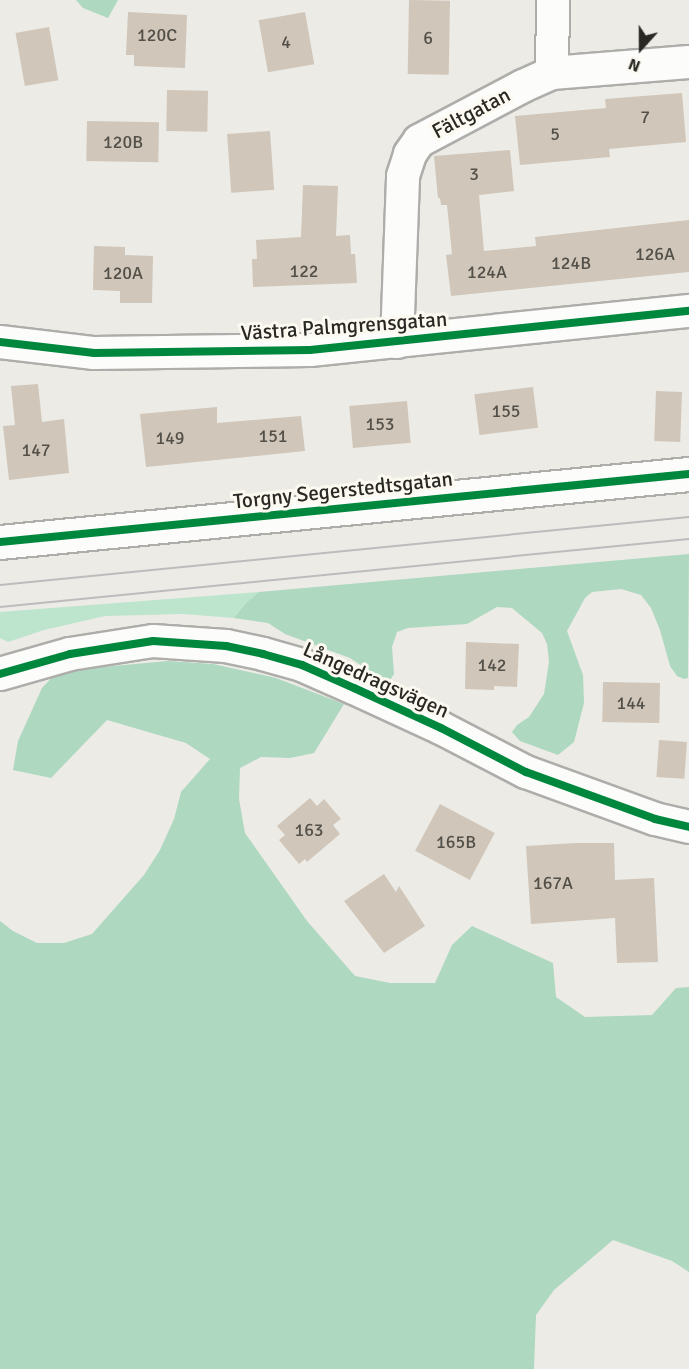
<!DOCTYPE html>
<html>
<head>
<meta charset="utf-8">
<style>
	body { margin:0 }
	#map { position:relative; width:689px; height:1369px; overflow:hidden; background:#ecebe6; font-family:Signika,sans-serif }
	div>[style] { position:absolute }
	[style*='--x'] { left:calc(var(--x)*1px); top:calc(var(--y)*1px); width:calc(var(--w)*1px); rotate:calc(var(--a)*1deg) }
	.green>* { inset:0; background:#bde5ce }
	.forest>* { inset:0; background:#aed8c0 }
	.building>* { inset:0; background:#d0c6b9; transform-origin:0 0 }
	.roads { filter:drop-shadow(2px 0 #aeadaa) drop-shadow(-2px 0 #aeadaa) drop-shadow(0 2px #aeadaa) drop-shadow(0 -2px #aeadaa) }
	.street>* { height:32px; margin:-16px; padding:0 16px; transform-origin:16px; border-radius:16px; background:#fcfcfb }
	.secondary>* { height:33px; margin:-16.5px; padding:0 16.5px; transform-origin:16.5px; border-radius:16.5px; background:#fcfcfb }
	.tram>* { height:1.5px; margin:-0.75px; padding:0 0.75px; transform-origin:0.75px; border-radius:0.75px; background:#bcbcbc }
	.cycleway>* { height:8px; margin:-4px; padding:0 4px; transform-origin:4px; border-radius:4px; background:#00873e }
	span { translate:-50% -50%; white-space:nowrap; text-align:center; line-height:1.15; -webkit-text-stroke:6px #fcf9f0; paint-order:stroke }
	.number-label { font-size:18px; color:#535049 }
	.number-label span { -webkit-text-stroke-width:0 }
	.street-label { font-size:21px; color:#292824 }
	.north { position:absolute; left:611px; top:18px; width:60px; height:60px; -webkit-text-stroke:4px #fcf9f0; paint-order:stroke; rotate:201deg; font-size:16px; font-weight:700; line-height:24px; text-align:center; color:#292824 }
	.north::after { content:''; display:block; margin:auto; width:21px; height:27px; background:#292824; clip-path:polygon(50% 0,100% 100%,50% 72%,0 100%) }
</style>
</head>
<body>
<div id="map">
	<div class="green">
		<i style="clip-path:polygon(259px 592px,245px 604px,234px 618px,183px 614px,105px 616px,44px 630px,8px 642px,0 638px,0 612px)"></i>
	</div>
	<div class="forest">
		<i style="clip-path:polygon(76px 0,118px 0,108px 18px,83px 8px)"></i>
		<i style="clip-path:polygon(689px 554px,688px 678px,684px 679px,677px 676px,670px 666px,660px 630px,651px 608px,641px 595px,621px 589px,592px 592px,585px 598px,567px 631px,583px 675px,584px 703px,574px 742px,558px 755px,520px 741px,512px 732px,517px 725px,529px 717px,544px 694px,549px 662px,547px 644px,542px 633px,512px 608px,497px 607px,467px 624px,408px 628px,397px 632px,392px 647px,394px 674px,390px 680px,371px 672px,350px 658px,285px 634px,268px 623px,234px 618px,245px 604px,259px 592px)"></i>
		<i style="clip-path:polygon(168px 661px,213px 664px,276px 678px,344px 704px,314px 753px,290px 758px,261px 757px,240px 768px,239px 799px,245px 833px,307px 921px,355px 976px,390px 983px,435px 983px,452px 945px,472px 926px,553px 963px,556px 997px,585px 1017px,652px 1015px,676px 988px,689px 987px,689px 1272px,672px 1261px,613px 1240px,554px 1290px,536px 1315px,534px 1369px,0 1369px,0 921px,13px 931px,37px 943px,64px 943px,92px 934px,144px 875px,160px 850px,174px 819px,181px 792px,210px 759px,186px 743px,107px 720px,51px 778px,13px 770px,18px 741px,42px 688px,58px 671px)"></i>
	</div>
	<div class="building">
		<i style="left:409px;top:0;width:41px;height:74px;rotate:1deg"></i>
		<i style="clip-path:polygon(128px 12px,187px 15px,185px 68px,134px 66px,134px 55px,126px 55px)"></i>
		<i style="left:305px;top:12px;width:53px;height:47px;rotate:80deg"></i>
		<i style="left:49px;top:27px;width:54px;height:34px;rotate:80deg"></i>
		<i style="left:167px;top:90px;width:41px;height:41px;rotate:1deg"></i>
		<i style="clip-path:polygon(682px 93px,686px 142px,609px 149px,610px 157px,520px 165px,515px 116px,606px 108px,605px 99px)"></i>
		<i style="left:87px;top:121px;width:72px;height:40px;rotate:1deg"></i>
		<i style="left:270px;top:131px;width:59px;height:43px;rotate:86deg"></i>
		<i style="clip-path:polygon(510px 150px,514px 191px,479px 195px,484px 251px,536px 246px,535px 237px,689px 220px,689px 272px,451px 296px,446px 255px,452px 254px,447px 205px,441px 205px,440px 198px,438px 198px,434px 156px)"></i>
		<i style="clip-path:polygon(303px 185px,338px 186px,336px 236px,350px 235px,351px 254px,355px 254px,357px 283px,253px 287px,252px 259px,257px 259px,256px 240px,301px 237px)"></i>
		<i style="clip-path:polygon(94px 246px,125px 247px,125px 255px,153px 256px,152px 303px,120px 303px,120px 291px,93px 290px)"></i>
		<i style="clip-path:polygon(38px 384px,42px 422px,64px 419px,69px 473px,9px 480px,3px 426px,15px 425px,11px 386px)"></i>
		<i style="left:533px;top:387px;width:41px;height:59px;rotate:83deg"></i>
		<i style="left:656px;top:391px;width:26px;height:50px;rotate:2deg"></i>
		<i style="left:407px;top:401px;width:42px;height:58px;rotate:85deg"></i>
		<i style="clip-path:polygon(217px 407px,217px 423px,301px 416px,305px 451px,146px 467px,140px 414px)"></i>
		<i style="clip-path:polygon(466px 642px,519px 644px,517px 687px,494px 686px,494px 690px,465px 689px)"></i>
		<i style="left:603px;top:682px;width:57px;height:40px;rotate:1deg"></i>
		<i style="left:659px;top:740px;width:28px;height:37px;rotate:4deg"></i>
		<i style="clip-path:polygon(310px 798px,317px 806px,324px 799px,341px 819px,333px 825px,340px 834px,307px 862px,305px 859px,299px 864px,279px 840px,285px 835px,277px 826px)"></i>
		<i style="left:440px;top:804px;width:62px;height:53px;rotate:28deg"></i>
		<i style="clip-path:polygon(576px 843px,614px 843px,615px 880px,654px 878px,658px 962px,617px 963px,615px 918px,531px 924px,526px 846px)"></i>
		<i style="clip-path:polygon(384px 874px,396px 892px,399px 886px,425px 926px,384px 953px,344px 901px)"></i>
	</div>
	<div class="roads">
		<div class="street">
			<i style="--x:552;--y:73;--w:73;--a:-89.2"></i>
			<i style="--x:0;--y:342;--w:95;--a:6.7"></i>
			<i style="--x:94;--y:353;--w:216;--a:-0.8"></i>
			<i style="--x:310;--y:350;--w:381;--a:-5.9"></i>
			<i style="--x:397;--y:342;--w:166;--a:-87.9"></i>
			<i style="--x:403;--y:176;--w:23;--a:-72"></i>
			<i style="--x:410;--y:154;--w:16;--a:-55"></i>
			<i style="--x:419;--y:141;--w:118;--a:-27.9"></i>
			<i style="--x:523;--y:86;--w:32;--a:-24"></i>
			<i style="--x:552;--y:73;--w:137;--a:-4.6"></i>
			<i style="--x:0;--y:674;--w:73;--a:-15.9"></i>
			<i style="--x:70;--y:654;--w:84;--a:-8.9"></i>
			<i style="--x:153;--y:641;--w:73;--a:3.9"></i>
			<i style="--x:226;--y:646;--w:38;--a:12"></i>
			<i style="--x:263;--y:654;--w:41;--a:15.8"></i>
			<i style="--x:302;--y:665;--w:57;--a:23.9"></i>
			<i style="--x:354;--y:688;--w:96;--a:24.7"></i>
			<i style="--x:441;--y:728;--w:96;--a:27.4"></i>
			<i style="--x:526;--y:772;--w:137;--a:20"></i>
			<i style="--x:655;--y:819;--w:35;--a:13"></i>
		</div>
		<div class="secondary">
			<i style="--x:0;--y:542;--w:692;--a:-5.64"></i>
		</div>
	</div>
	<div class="tram">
		<i style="--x:0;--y:585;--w:692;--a:-5.64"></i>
		<i style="--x:0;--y:607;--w:692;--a:-5.64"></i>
	</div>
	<div class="cycleway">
		<i style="--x:0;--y:342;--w:95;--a:6.7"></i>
		<i style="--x:94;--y:353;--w:216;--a:-0.8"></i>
		<i style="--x:310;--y:350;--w:381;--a:-5.9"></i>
		<i style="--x:0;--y:542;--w:692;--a:-5.64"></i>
		<i style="--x:0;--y:674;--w:73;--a:-15.9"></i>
		<i style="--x:70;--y:654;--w:84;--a:-8.9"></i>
		<i style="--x:153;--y:641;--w:73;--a:3.9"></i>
		<i style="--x:226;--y:646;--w:38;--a:12"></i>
		<i style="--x:263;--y:654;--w:41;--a:15.8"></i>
		<i style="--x:302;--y:665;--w:57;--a:23.9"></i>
		<i style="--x:354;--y:688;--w:96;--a:24.7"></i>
		<i style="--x:441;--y:728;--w:96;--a:27.4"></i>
		<i style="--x:526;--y:772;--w:137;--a:20"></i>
		<i style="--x:655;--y:819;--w:35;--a:13"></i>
	</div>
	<div class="number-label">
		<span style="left:157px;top:35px">120C</span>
		<span style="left:428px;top:38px">6</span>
		<span style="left:286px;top:42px">4</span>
		<span style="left:645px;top:117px">7</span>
		<span style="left:555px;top:134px">5</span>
		<span style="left:123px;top:142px">120B</span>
		<span style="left:474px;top:174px">3</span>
		<span style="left:655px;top:254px">126A</span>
		<span style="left:571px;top:263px">124B</span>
		<span style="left:304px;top:271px">122</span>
		<span style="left:487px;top:272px">124A</span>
		<span style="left:123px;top:273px">120A</span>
		<span style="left:506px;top:411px">155</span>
		<span style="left:380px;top:424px">153</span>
		<span style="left:273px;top:436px">151</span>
		<span style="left:170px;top:438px">149</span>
		<span style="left:36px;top:450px">147</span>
		<span style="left:492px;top:665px">142</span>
		<span style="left:631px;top:703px">144</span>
		<span style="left:309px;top:830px">163</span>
		<span style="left:456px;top:842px">165B</span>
		<span style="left:553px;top:883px">167A</span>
	</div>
	<div class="street-label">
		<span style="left:471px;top:113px;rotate:-28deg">Fältgatan</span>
		<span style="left:344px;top:326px;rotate:-4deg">Västra Palmgrensgatan</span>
		<span style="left:343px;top:490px;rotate:-6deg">Torgny Segerstedtsgatan</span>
		<span style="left:376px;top:680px;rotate:24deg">Långedragsvägen</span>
	</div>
	<div class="north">N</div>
</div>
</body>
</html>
